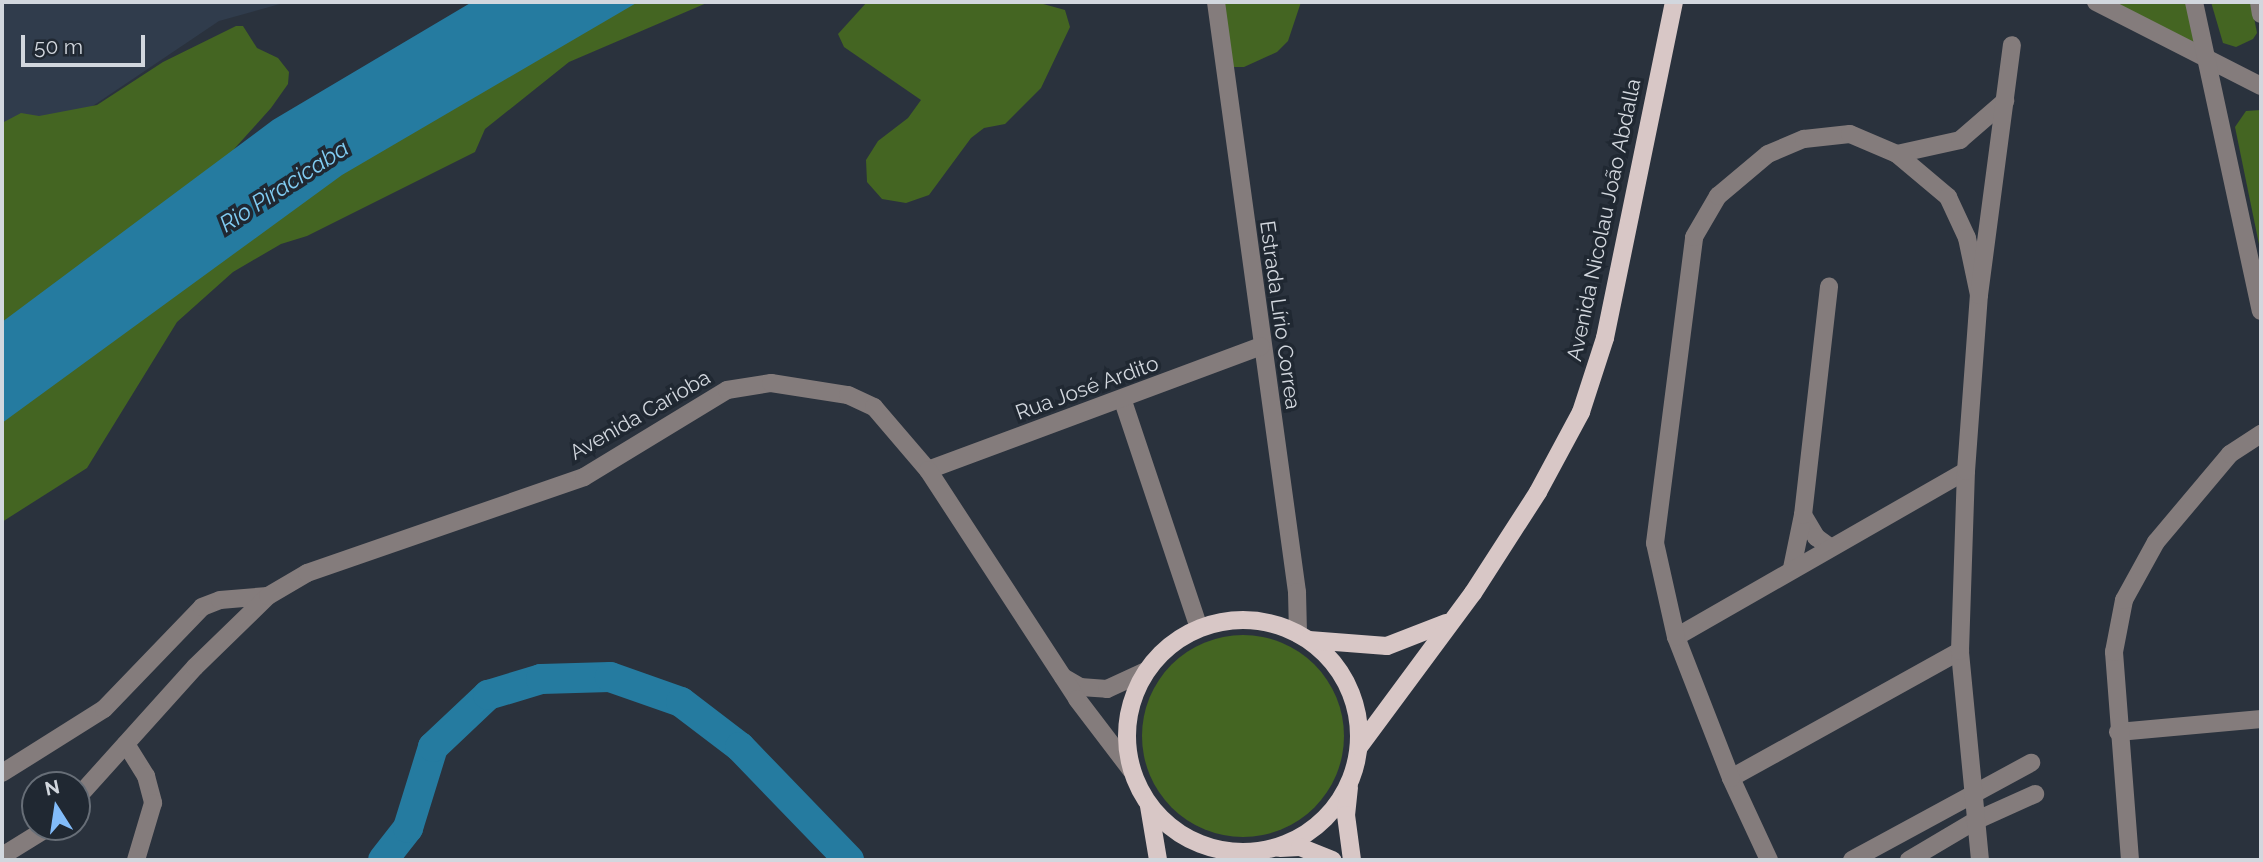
<!DOCTYPE html>
<html>
<head>
<meta charset="utf-8">
<style>
	body { margin:0 }
	#map { position:relative; width:2263px; height:862px; overflow:hidden; background:#2a323d; font-family:Raleway,sans-serif }
	div>[style] { position:absolute }
	[style*='--x'] { left:calc(var(--x)*1px); top:calc(var(--y)*1px); width:calc(var(--w)*1px); rotate:calc(var(--a)*1deg) }
	.built>* { inset:0; background:#303c4c }
	.green>* { inset:0; background:#446522 }
	.round { border-radius:50% }
	.water>* { inset:0; background:#257ba0 }
	.river>* { height:30px; margin:-15px; padding:0 15px; transform-origin:15px; border-radius:15px; background:#257ba0 }
	.minor>* { height:18px; margin:-9px; padding:0 9px; transform-origin:9px; border-radius:9px; background:#847c7c }
	.major>* { height:18px; margin:-9px; padding:0 9px; transform-origin:9px; border-radius:9px; background:#d8c7c6 }
	.major>.ring { margin:-9px; padding:0; box-sizing:content-box; background:none; border:18px solid #d8c7c6; border-radius:50% }
	span { translate:-50% -50%; white-space:nowrap; text-align:center; line-height:1.15; -webkit-text-stroke:7px #202832; paint-order:stroke }
	.street-label { font-size:21px; color:#d2d7de }
	.water-label { font-size:23px; color:#81ccf2; font-style:italic }
	.frame { position:absolute; inset:0; border:4px solid #d2d7de; pointer-events:none }
	.north { position:absolute; left:21px; top:771px; width:70px; height:70px; box-sizing:border-box; background:#202832; border:2px solid #676e77; border-radius:50%; rotate:348deg; font-size:19px; font-weight:700; line-height:28px; text-align:center; color:#d2d7de }
	.north::after { content:''; display:block; margin:auto; width:24px; height:32px; background:#82bcfa; clip-path:polygon(50% 0,100% 100%,50% 72%,0 100%) }
	.scale { position:absolute; left:21px; top:35px; width:124px; height:32px; box-sizing:border-box; border:4px solid #d2d7de; border-top:0; padding-left:9px; font-size:21px; line-height:24px; white-space:nowrap; color:#d2d7de; -webkit-text-stroke:5px #202832; paint-order:stroke }
</style>
</head>
<body>
<div id="map">
	<div class="built">
		<i style="clip-path:polygon(2px 2px,287px 2px,219px 21px,2px 167px)"></i>
	</div>
	<div class="green">
		<i style="clip-path:polygon(608px 2px,709px 2px,569px 62px,485px 129px,475px 152px,307px 236px,281px 244px,233px 272px,177px 322px,87px 468px,2px 522px,2px 409px,236px 241px)"></i>
		<i style="clip-path:polygon(867px 2px,1036px 2px,1065px 10px,1070px 27px,1041px 88px,1005px 124px,984px 128px,971px 138px,929px 195px,906px 203px,882px 199px,867px 182px,866px 160px,878px 141px,908px 118px,921px 100px,844px 47px,838px 34px)"></i>
		<i style="clip-path:polygon(1208px 2px,1301px 2px,1288px 41px,1277px 52px,1244px 67px,1228px 67px)"></i>
		<i style="clip-path:polygon(2096px 2px,2194px 2px,2204px 54px)"></i>
		<i style="clip-path:polygon(2211px 2px,2251px 2px,2257px 33px,2253px 39px,2236px 47px,2223px 43px)"></i>
		<i style="clip-path:polygon(236px 26px,243px 26px,257px 48px,278px 58px,289px 72px,288px 84px,271px 108px,235px 148px,212px 183px,2px 329px,2px 123px,21px 113px,39px 116px,97px 105px,163px 62px)"></i>
		<i style="clip-path:polygon(2261px 110px,2261px 254px,2235px 127px,2246px 111px)"></i>
		<i class="round" style="left:1142px;top:635px;width:202px;height:202px"></i>
	</div>
	<div class="water">
		<i style="clip-path:polygon(472px 2px,638px 2px,342px 175px,2px 423px,2px 322px,273px 120px)"></i>
	</div>
	<div class="river">
		<i style="--x:383;--y:860;--w:41;--a:-52"></i>
		<i style="--x:408;--y:828;--w:85;--a:-72.8"></i>
		<i style="--x:433;--y:747;--w:76;--a:-43.4"></i>
		<i style="--x:488;--y:695;--w:55;--a:-16.8"></i>
		<i style="--x:541;--y:679;--w:69;--a:-1.7"></i>
		<i style="--x:610;--y:677;--w:75;--a:19.4"></i>
		<i style="--x:681;--y:702;--w:74;--a:37.3"></i>
		<i style="--x:740;--y:747;--w:157;--a:46"></i>
	</div>
	<div class="minor">
		<i style="--x:1216;--y:2;--w:596;--a:82.18"></i>
		<i style="--x:1297;--y:592;--w:42;--a:88.6"></i>
		<i style="--x:2096;--y:2;--w:185;--a:27"></i>
		<i style="--x:2194;--y:2;--w:316;--a:77.8"></i>
		<i style="--x:2259;--y:2;--w:12;--a:81"></i>
		<i style="--x:1897;--y:154;--w:65;--a:-12.5"></i>
		<i style="--x:1960;--y:140;--w:60;--a:-40.9"></i>
		<i style="--x:1123;--y:401;--w:239;--a:71.5"></i>
		<i style="--x:928;--y:470;--w:355;--a:-20.4"></i>
		<i style="--x:1803;--y:515;--w:26;--a:59"></i>
		<i style="--x:1816;--y:537;--w:17;--a:36"></i>
		<i style="--x:1792;--y:568;--w:54;--a:-78.3"></i>
		<i style="--x:1803;--y:515;--w:230;--a:-83.5"></i>
		<i style="--x:1676;--y:637;--w:334;--a:-29.8"></i>
		<i style="--x:1063;--y:677;--w:20;--a:30"></i>
		<i style="--x:1080;--y:687;--w:27;--a:4"></i>
		<i style="--x:1107;--y:689;--w:43;--a:-24.8"></i>
		<i style="--x:2118;--y:732;--w:144;--a:-5.2"></i>
		<i style="--x:126;--y:744;--w:38;--a:58"></i>
		<i style="--x:146;--y:776;--w:28;--a:75"></i>
		<i style="--x:153;--y:803;--w:59;--a:106.6"></i>
		<i style="--x:2;--y:773;--w:120;--a:-32.1"></i>
		<i style="--x:104;--y:709;--w:141;--a:-46.1"></i>
		<i style="--x:202;--y:607;--w:19;--a:-21"></i>
		<i style="--x:220;--y:600;--w:48;--a:-4.8"></i>
		<i style="--x:1731;--y:778;--w:262;--a:-29"></i>
		<i style="--x:77;--y:798;--w:176;--a:-48"></i>
		<i style="--x:195;--y:667;--w:102;--a:-44.2"></i>
		<i style="--x:268;--y:596;--w:45;--a:-30.5"></i>
		<i style="--x:307;--y:573;--w:293;--a:-19.1"></i>
		<i style="--x:584;--y:477;--w:167;--a:-31.3"></i>
		<i style="--x:727;--y:390;--w:45;--a:-9"></i>
		<i style="--x:771;--y:383;--w:78;--a:8.9"></i>
		<i style="--x:848;--y:395;--w:29;--a:25"></i>
		<i style="--x:874;--y:407;--w:83;--a:49.4"></i>
		<i style="--x:928;--y:470;--w:273;--a:56.9"></i>
		<i style="--x:1077;--y:699;--w:89;--a:52.7"></i>
		<i style="--x:2;--y:856;--w:55;--a:-31.7"></i>
		<i style="--x:1769;--y:860;--w:90;--a:-114.9"></i>
		<i style="--x:1731;--y:778;--w:151;--a:-111.3"></i>
		<i style="--x:1676;--y:637;--w:96;--a:-102.6"></i>
		<i style="--x:1655;--y:543;--w:308;--a:-82.7"></i>
		<i style="--x:1694;--y:237;--w:48;--a:-59.7"></i>
		<i style="--x:1718;--y:196;--w:65;--a:-40"></i>
		<i style="--x:1768;--y:154;--w:39;--a:-23"></i>
		<i style="--x:1804;--y:139;--w:46;--a:-6.2"></i>
		<i style="--x:1850;--y:134;--w:51;--a:23.1"></i>
		<i style="--x:1897;--y:154;--w:67;--a:40.1"></i>
		<i style="--x:1948;--y:197;--w:45;--a:65.1"></i>
		<i style="--x:1967;--y:238;--w:58;--a:78.1"></i>
		<i style="--x:1852;--y:860;--w:204;--a:-28.5"></i>
		<i style="--x:1909;--y:860;--w:77;--a:-30.6"></i>
		<i style="--x:1975;--y:821;--w:66;--a:-24.2"></i>
		<i style="--x:1980;--y:860;--w:210;--a:-95.5"></i>
		<i style="--x:1960;--y:651;--w:180;--a:-88.1"></i>
		<i style="--x:1966;--y:471;--w:176;--a:-85.8"></i>
		<i style="--x:1979;--y:295;--w:252;--a:-82.5"></i>
		<i style="--x:2130;--y:860;--w:209;--a:-94.4"></i>
		<i style="--x:2114;--y:652;--w:53;--a:-79.1"></i>
		<i style="--x:2124;--y:600;--w:66;--a:-61.1"></i>
		<i style="--x:2156;--y:542;--w:115;--a:-49.9"></i>
		<i style="--x:2230;--y:454;--w:37;--a:-33"></i>
	</div>
	<div class="major">
		<i class="ring" style="left:1127px;top:620px;width:214px;height:214px"></i>
		<i style="--x:1309;--y:640;--w:78;--a:4.4"></i>
		<i style="--x:1387;--y:646;--w:63;--a:-21.3"></i>
		<i style="--x:1359;--y:747;--w:192;--a:-53.5"></i>
		<i style="--x:1473;--y:593;--w:120;--a:-57.2"></i>
		<i style="--x:1538;--y:492;--w:91;--a:-61.7"></i>
		<i style="--x:1581;--y:412;--w:78;--a:-72"></i>
		<i style="--x:1605;--y:338;--w:343;--a:-78.4"></i>
		<i style="--x:1349;--y:787;--w:28;--a:96"></i>
		<i style="--x:1346;--y:815;--w:45;--a:82.4"></i>
		<i style="--x:1149;--y:806;--w:55;--a:80.5"></i>
		<i style="--x:1280;--y:848;--w:20;--a:-3"></i>
		<i style="--x:1300;--y:847;--w:35;--a:22"></i>
	</div>
	<div class="street-label">
		<span style="left:1604px;top:220px;rotate:-78deg">Avenida Nicolau João Abdalla</span>
		<span style="left:1280px;top:315px;rotate:82deg">Estrada Lírio Correa</span>
		<span style="left:1087px;top:388px;rotate:-20deg">Rua José Ardito</span>
		<span style="left:640px;top:415px;rotate:-30deg">Avenida Carioba</span>
	</div>
	<div class="water-label">
		<span style="left:284px;top:186px;rotate:-33deg">Rio Piracicaba</span>
	</div>
	<div class="frame"></div>
	<div class="north">N</div>
	<div class="scale">50 m</div>
</div>
</body>
</html>
